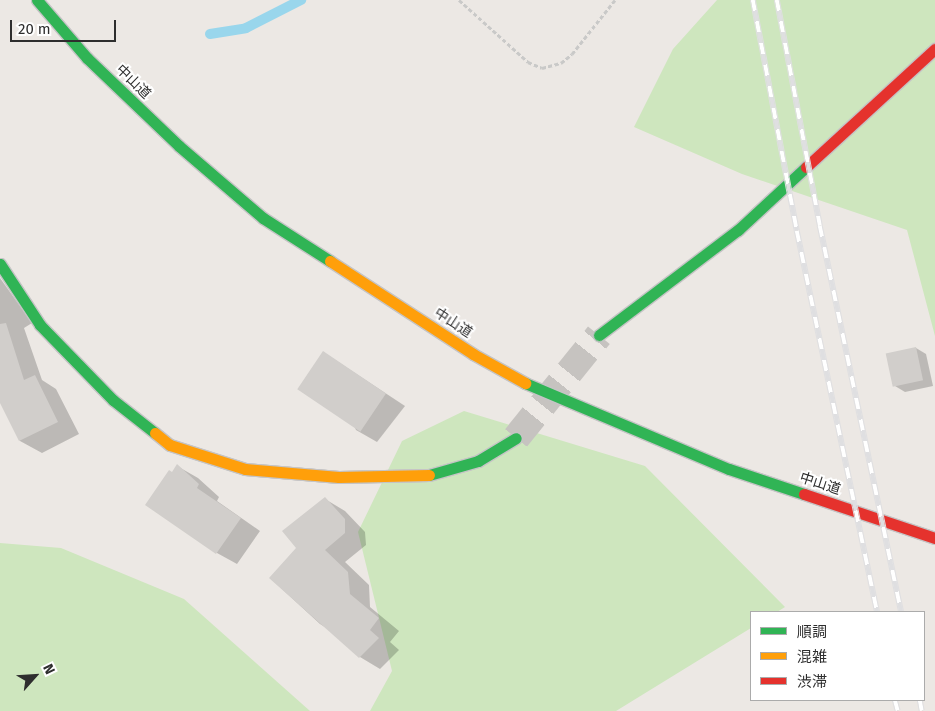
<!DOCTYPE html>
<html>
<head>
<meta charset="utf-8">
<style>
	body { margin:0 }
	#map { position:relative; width:935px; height:711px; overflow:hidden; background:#ece8e4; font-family:"Fira Sans","Noto Sans JP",sans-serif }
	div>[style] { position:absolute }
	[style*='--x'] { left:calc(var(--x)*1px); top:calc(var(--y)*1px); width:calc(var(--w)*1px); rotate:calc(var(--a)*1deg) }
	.green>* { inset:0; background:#cee6be }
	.shadow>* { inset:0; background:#0003 }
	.stream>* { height:10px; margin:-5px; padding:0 5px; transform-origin:5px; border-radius:5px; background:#99d6ec }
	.building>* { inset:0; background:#d1cecb; transform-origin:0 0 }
	.secondary-tunnel>* { height:28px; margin-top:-14px; transform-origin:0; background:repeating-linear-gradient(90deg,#c6c3c0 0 28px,transparent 0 42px) }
	.path>* { height:3px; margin-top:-1.5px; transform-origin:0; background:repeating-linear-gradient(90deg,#c9c9c8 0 4px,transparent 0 6.5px) }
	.roads { filter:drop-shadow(1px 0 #c5c4c5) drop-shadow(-1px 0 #c5c4c5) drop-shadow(0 1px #c5c4c5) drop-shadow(0 -1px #c5c4c5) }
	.fast>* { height:11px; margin:-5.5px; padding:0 5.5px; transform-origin:5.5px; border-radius:5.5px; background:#30b455 }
	.slow>* { height:11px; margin:-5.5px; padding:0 5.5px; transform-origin:5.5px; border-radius:5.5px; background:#ff9f0a }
	.jam>* { height:11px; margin:-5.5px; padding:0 5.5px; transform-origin:5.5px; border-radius:5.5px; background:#e5322d }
	.rail>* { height:5.5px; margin-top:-2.75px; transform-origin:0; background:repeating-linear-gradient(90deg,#fff 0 11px,#dfdfe1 0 22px); box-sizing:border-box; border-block:1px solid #dfdfe1 }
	span { translate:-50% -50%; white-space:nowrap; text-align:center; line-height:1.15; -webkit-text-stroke:4px #fff; paint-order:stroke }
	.street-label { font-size:14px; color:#2e2e2e }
	.legend { position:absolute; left:750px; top:611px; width:175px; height:90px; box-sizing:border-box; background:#fff; border:1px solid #ababab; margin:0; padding:6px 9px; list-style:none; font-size:15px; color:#2e2e2e }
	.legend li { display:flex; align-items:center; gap:10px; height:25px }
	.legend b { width:25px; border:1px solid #ababab }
	.north { position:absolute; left:10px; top:651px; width:50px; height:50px; -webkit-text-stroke:4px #fff; paint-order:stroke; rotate:64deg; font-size:14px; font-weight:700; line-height:20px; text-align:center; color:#2e2e2e }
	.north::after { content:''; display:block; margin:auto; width:18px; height:22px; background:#2e2e2e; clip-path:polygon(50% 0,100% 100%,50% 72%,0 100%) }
	.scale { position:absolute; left:10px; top:20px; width:106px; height:22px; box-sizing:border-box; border:2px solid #2e2e2e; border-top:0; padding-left:6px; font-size:15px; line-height:18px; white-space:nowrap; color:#2e2e2e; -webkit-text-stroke:4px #fff; paint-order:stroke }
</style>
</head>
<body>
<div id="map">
	<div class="green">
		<i style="clip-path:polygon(717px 0,935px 0,935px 336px,907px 230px,742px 174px,634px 127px,673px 49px)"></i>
		<i style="clip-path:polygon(464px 411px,645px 466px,785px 607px,777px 612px,751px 612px,751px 628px,616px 711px,370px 711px,392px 671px,358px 532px,402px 441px)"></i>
		<i style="clip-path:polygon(0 543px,61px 548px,184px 599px,310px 711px,0 711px)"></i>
	</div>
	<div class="shadow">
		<i style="clip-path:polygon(0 278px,32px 323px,24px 328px,42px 380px,56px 389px,79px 434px,42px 453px,20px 441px,0 400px)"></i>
		<i style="clip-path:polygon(916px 348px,926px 354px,933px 386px,905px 392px,895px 386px)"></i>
		<i style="clip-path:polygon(323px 352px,405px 406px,377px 442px,356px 430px)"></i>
		<i style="clip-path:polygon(177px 466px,198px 478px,219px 497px,217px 501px,260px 531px,237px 564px,217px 553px,172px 474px)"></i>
		<i style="clip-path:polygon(325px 499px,345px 511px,365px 532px,366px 545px,345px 562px,369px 585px,370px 607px,399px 631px,390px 642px,399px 650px,380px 669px,360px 657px,333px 632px,320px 624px,270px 578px,297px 548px)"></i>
	</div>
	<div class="stream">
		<i style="--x:210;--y:34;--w:36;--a:-9"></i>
		<i style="--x:246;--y:28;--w:62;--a:-27"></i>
	</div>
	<div class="building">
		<i style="clip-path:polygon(6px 323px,24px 380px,35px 375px,58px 422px,19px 441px,0 403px,0 324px)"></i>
		<i style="left:916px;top:347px;width:34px;height:31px;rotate:78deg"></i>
		<i style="left:323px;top:351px;width:76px;height:46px;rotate:34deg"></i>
		<i style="clip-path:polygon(177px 464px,199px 484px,197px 488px,241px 518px,216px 554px,145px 505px,169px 470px,172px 472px)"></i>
		<i style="clip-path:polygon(325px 497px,345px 519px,345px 533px,325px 550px,348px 572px,350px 594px,379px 618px,370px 630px,379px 638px,359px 658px,269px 578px,296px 548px,282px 531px)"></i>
	</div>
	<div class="secondary-tunnel">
		<i style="--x:516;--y:438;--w:132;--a:-51.1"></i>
	</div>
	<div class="path">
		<i style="--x:459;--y:0;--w:93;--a:41.9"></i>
		<i style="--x:528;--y:62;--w:15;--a:23"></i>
		<i style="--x:542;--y:68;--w:20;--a:-15"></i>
		<i style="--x:561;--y:63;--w:14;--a:-39"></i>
		<i style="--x:572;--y:54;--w:69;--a:-51.5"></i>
	</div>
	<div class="roads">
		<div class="fast">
			<i style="--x:37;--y:0;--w:77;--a:49.2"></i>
			<i style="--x:87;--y:58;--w:127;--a:43.7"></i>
			<i style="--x:179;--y:146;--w:111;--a:40.6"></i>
			<i style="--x:263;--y:218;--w:80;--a:32.7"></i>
			<i style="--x:0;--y:264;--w:73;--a:56.7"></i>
			<i style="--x:40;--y:325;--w:105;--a:45.8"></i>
			<i style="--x:113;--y:400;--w:53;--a:38.2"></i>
			<i style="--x:599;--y:335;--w:174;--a:-37.1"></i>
			<i style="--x:738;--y:230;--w:93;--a:-42.8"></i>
			<i style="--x:525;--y:383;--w:221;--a:22.9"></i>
			<i style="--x:729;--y:469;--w:79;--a:18.4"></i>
			<i style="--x:429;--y:475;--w:51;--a:-15.9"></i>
			<i style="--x:478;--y:461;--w:44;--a:-31.2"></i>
		</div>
		<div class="slow">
			<i style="--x:330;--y:261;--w:171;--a:33"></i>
			<i style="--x:473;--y:354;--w:60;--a:29.1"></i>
			<i style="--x:155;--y:433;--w:19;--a:39"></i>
			<i style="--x:170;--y:445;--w:79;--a:17.7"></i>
			<i style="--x:245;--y:469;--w:94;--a:4.9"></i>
			<i style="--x:339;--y:477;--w:90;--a:-1.3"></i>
		</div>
		<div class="jam">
			<i style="--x:806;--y:167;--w:175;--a:-42.5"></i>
			<i style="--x:804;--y:494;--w:138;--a:18.6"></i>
		</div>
	</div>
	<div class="rail">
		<i style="--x:753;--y:0;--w:235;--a:79.2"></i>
		<i style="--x:797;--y:231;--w:389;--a:78.1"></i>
		<i style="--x:777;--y:0;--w:230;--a:79.2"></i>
		<i style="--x:820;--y:226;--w:394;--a:78.1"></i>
		<i style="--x:895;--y:700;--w:11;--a:75"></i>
		<i style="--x:920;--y:700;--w:11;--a:80"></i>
	</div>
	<div class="street-label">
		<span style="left:133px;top:82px;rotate:44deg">中山道</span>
		<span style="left:453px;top:323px;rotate:33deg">中山道</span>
		<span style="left:820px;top:484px;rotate:18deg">中山道</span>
	</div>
	<ul class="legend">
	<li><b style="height:6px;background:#30b455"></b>順調</li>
	<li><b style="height:6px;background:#ff9f0a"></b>混雑</li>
	<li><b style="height:6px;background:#e5322d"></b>渋滞</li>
	</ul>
	<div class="north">N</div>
	<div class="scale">20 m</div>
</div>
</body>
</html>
